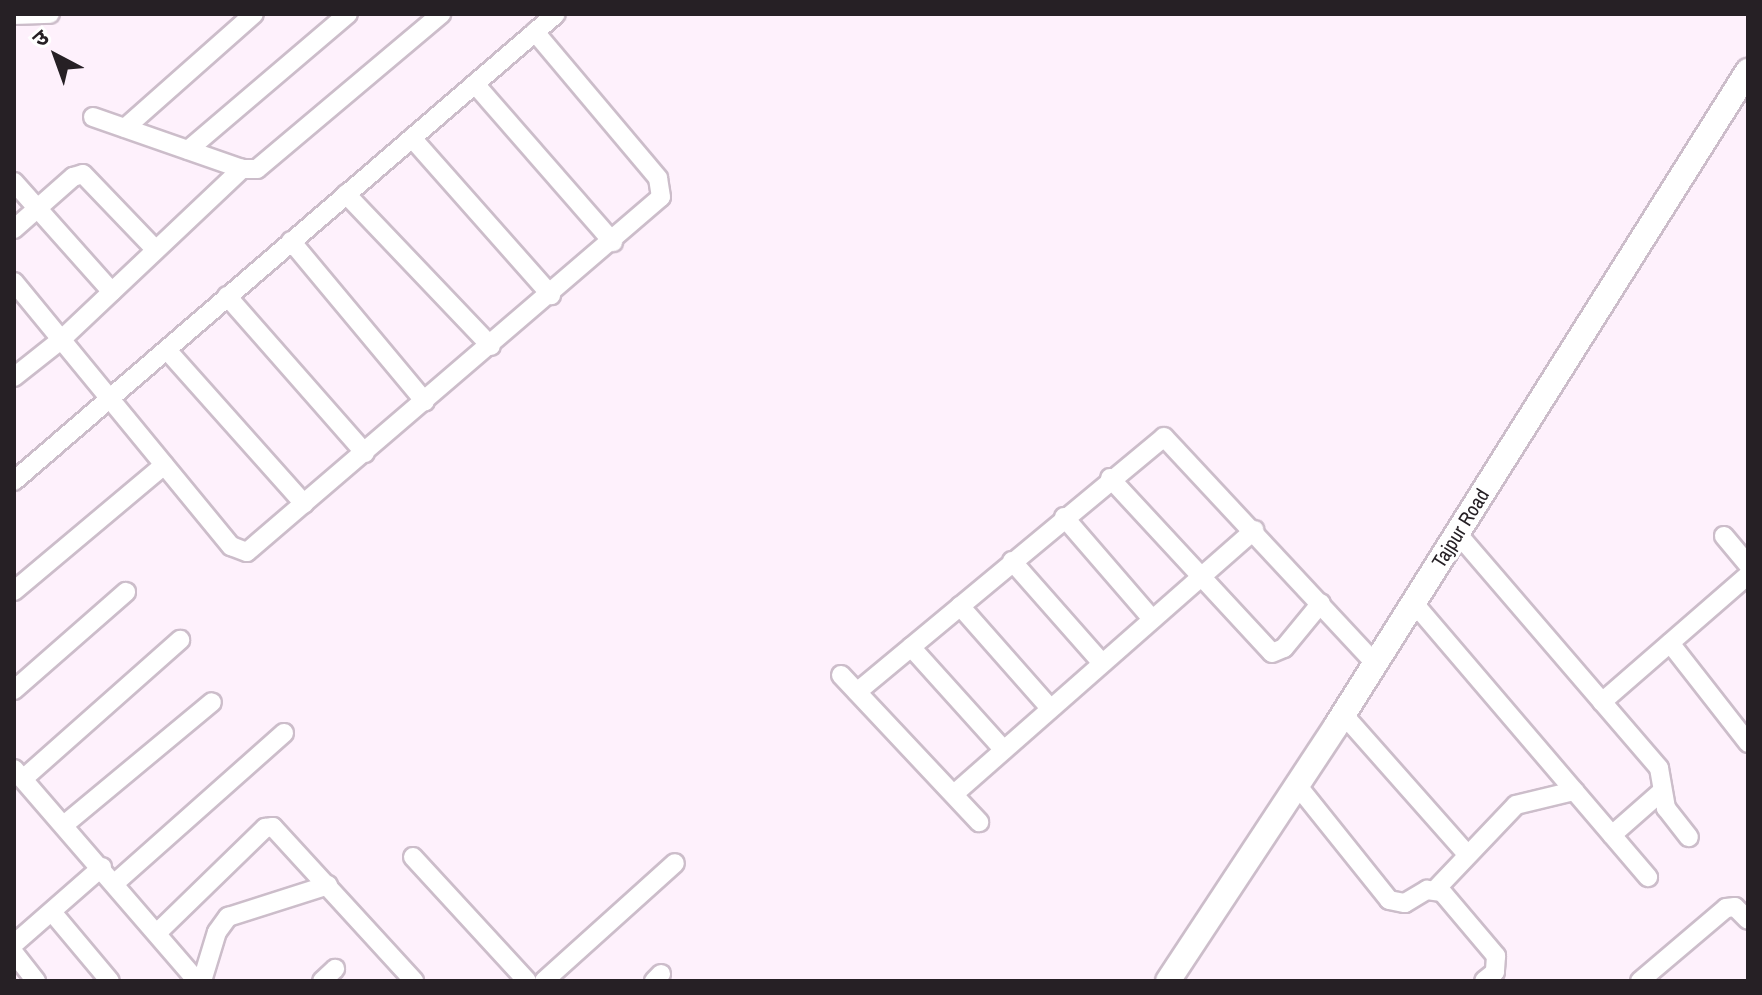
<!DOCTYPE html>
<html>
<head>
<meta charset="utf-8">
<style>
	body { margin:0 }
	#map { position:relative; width:1762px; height:995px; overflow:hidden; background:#fef1fc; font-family:"Archivo Narrow","Noto Sans Devanagari",sans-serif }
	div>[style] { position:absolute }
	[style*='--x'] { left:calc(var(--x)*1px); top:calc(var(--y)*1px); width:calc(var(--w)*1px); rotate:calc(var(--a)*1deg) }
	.roads { filter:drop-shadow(2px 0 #ccbdca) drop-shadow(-2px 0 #ccbdca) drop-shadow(0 2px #ccbdca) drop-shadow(0 -2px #ccbdca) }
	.street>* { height:18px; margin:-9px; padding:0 9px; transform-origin:9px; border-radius:9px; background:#fff }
	.secondary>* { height:24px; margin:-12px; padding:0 12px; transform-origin:12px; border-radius:12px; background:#fff }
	span { translate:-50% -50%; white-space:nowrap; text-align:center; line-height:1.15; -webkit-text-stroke:6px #fff; paint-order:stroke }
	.street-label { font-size:20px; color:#262025 }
	.frame { position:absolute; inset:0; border:16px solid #262025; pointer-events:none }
	.north { position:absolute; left:16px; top:16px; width:80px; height:80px; -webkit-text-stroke:6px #fff; paint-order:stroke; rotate:319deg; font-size:22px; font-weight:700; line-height:32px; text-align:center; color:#262025 }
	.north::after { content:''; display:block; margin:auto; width:28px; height:36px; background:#262025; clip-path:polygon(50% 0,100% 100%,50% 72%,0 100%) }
</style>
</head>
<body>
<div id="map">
	<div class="roads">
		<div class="street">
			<i style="--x:14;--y:15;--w:36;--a:-2"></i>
			<i style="--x:475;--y:84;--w:210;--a:48.9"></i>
			<i style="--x:93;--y:117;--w:158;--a:19.2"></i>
			<i style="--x:242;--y:169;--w:15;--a:0"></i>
			<i style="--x:257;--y:169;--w:241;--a:-40.1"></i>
			<i style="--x:125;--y:128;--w:172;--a:-41.5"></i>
			<i style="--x:412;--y:138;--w:210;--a:48.5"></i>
			<i style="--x:188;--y:150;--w:210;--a:-40.4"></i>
			<i style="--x:14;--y:182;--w:147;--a:48.3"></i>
			<i style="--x:346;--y:194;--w:210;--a:46.4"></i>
			<i style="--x:14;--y:229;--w:79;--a:-41.4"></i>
			<i style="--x:73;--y:177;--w:10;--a:-17"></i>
			<i style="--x:83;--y:174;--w:105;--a:46.2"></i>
			<i style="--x:291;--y:241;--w:209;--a:50.2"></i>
			<i style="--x:14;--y:282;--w:342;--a:50.6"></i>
			<i style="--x:231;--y:546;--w:17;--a:21"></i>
			<i style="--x:247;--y:552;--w:545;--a:-40.61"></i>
			<i style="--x:661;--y:197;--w:19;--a:-99"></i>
			<i style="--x:658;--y:178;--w:191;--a:-130.1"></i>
			<i style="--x:227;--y:296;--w:209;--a:48.7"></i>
			<i style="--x:167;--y:350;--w:206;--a:48.3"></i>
			<i style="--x:14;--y:377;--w:61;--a:-38.4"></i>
			<i style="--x:62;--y:339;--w:248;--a:-43.4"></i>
			<i style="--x:1110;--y:478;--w:238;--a:47.2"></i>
			<i style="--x:1272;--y:653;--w:13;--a:-23"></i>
			<i style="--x:1284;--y:648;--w:58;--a:-50.6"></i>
			<i style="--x:14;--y:481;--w:715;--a:-40.75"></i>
			<i style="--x:1064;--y:517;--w:135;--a:49.2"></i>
			<i style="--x:1457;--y:533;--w:310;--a:49.3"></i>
			<i style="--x:1659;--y:768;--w:41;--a:80.1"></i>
			<i style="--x:1666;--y:808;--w:37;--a:52"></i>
			<i style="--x:1724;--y:536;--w:38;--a:50"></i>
			<i style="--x:1012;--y:561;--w:136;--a:48.6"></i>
			<i style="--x:14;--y:591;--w:196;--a:-40"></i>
			<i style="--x:1413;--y:602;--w:362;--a:49.5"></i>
			<i style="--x:960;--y:606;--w:136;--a:48.6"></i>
			<i style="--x:1670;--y:643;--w:127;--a:52"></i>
			<i style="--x:911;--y:647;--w:137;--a:48"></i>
			<i style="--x:841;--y:675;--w:202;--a:46.8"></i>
			<i style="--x:14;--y:690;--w:149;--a:-41.2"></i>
			<i style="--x:857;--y:692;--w:399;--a:-39.7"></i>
			<i style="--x:1164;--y:437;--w:309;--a:47"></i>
			<i style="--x:1602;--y:702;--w:194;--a:-41"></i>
			<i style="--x:1343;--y:714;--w:186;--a:48.5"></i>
			<i style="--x:14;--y:769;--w:280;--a:49.2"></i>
			<i style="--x:23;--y:779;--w:210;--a:-41.5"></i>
			<i style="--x:1297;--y:785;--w:147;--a:51.3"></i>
			<i style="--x:1389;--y:900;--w:16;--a:11"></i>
			<i style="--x:1405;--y:903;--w:26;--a:-31"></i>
			<i style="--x:1427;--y:890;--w:15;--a:8"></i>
			<i style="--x:1442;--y:892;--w:84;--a:49.8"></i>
			<i style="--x:1496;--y:956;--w:16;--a:94"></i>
			<i style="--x:1495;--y:972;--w:14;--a:141"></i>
			<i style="--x:954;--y:794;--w:400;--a:-41.3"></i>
			<i style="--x:64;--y:825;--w:192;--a:-39.7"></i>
			<i style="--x:1612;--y:835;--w:67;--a:-41.3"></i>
			<i style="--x:413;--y:857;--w:168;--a:47.4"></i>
			<i style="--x:115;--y:883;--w:226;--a:-41.6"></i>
			<i style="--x:1436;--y:889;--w:116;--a:-46.4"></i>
			<i style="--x:1516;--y:805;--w:60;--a:-13.6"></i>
			<i style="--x:52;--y:912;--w:90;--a:50"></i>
			<i style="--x:157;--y:933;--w:151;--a:-44.2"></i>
			<i style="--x:265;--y:828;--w:8;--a:-7"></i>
			<i style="--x:273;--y:827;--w:209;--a:47.5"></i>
			<i style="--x:14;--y:944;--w:117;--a:-41.2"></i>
			<i style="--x:14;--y:953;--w:36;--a:52"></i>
			<i style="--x:202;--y:981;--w:51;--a:-73"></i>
			<i style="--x:217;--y:932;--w:19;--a:-54"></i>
			<i style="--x:228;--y:917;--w:105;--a:-17.7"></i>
			<i style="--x:322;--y:981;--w:18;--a:-43"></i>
			<i style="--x:544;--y:981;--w:176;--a:-42"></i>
			<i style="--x:654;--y:981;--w:10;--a:-45"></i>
			<i style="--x:1640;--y:981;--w:113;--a:-40.3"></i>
			<i style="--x:1726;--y:908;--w:9;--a:-6"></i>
			<i style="--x:1735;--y:907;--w:18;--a:45"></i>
		</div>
		<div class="secondary">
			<i style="--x:1168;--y:981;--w:305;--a:-56.6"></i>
			<i style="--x:1336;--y:726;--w:774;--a:-57.83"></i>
		</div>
	</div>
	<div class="street-label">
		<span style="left:1460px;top:528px;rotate:-58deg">Tajpur Road</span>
	</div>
	<div class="frame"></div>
	<div class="north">उ</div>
</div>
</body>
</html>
